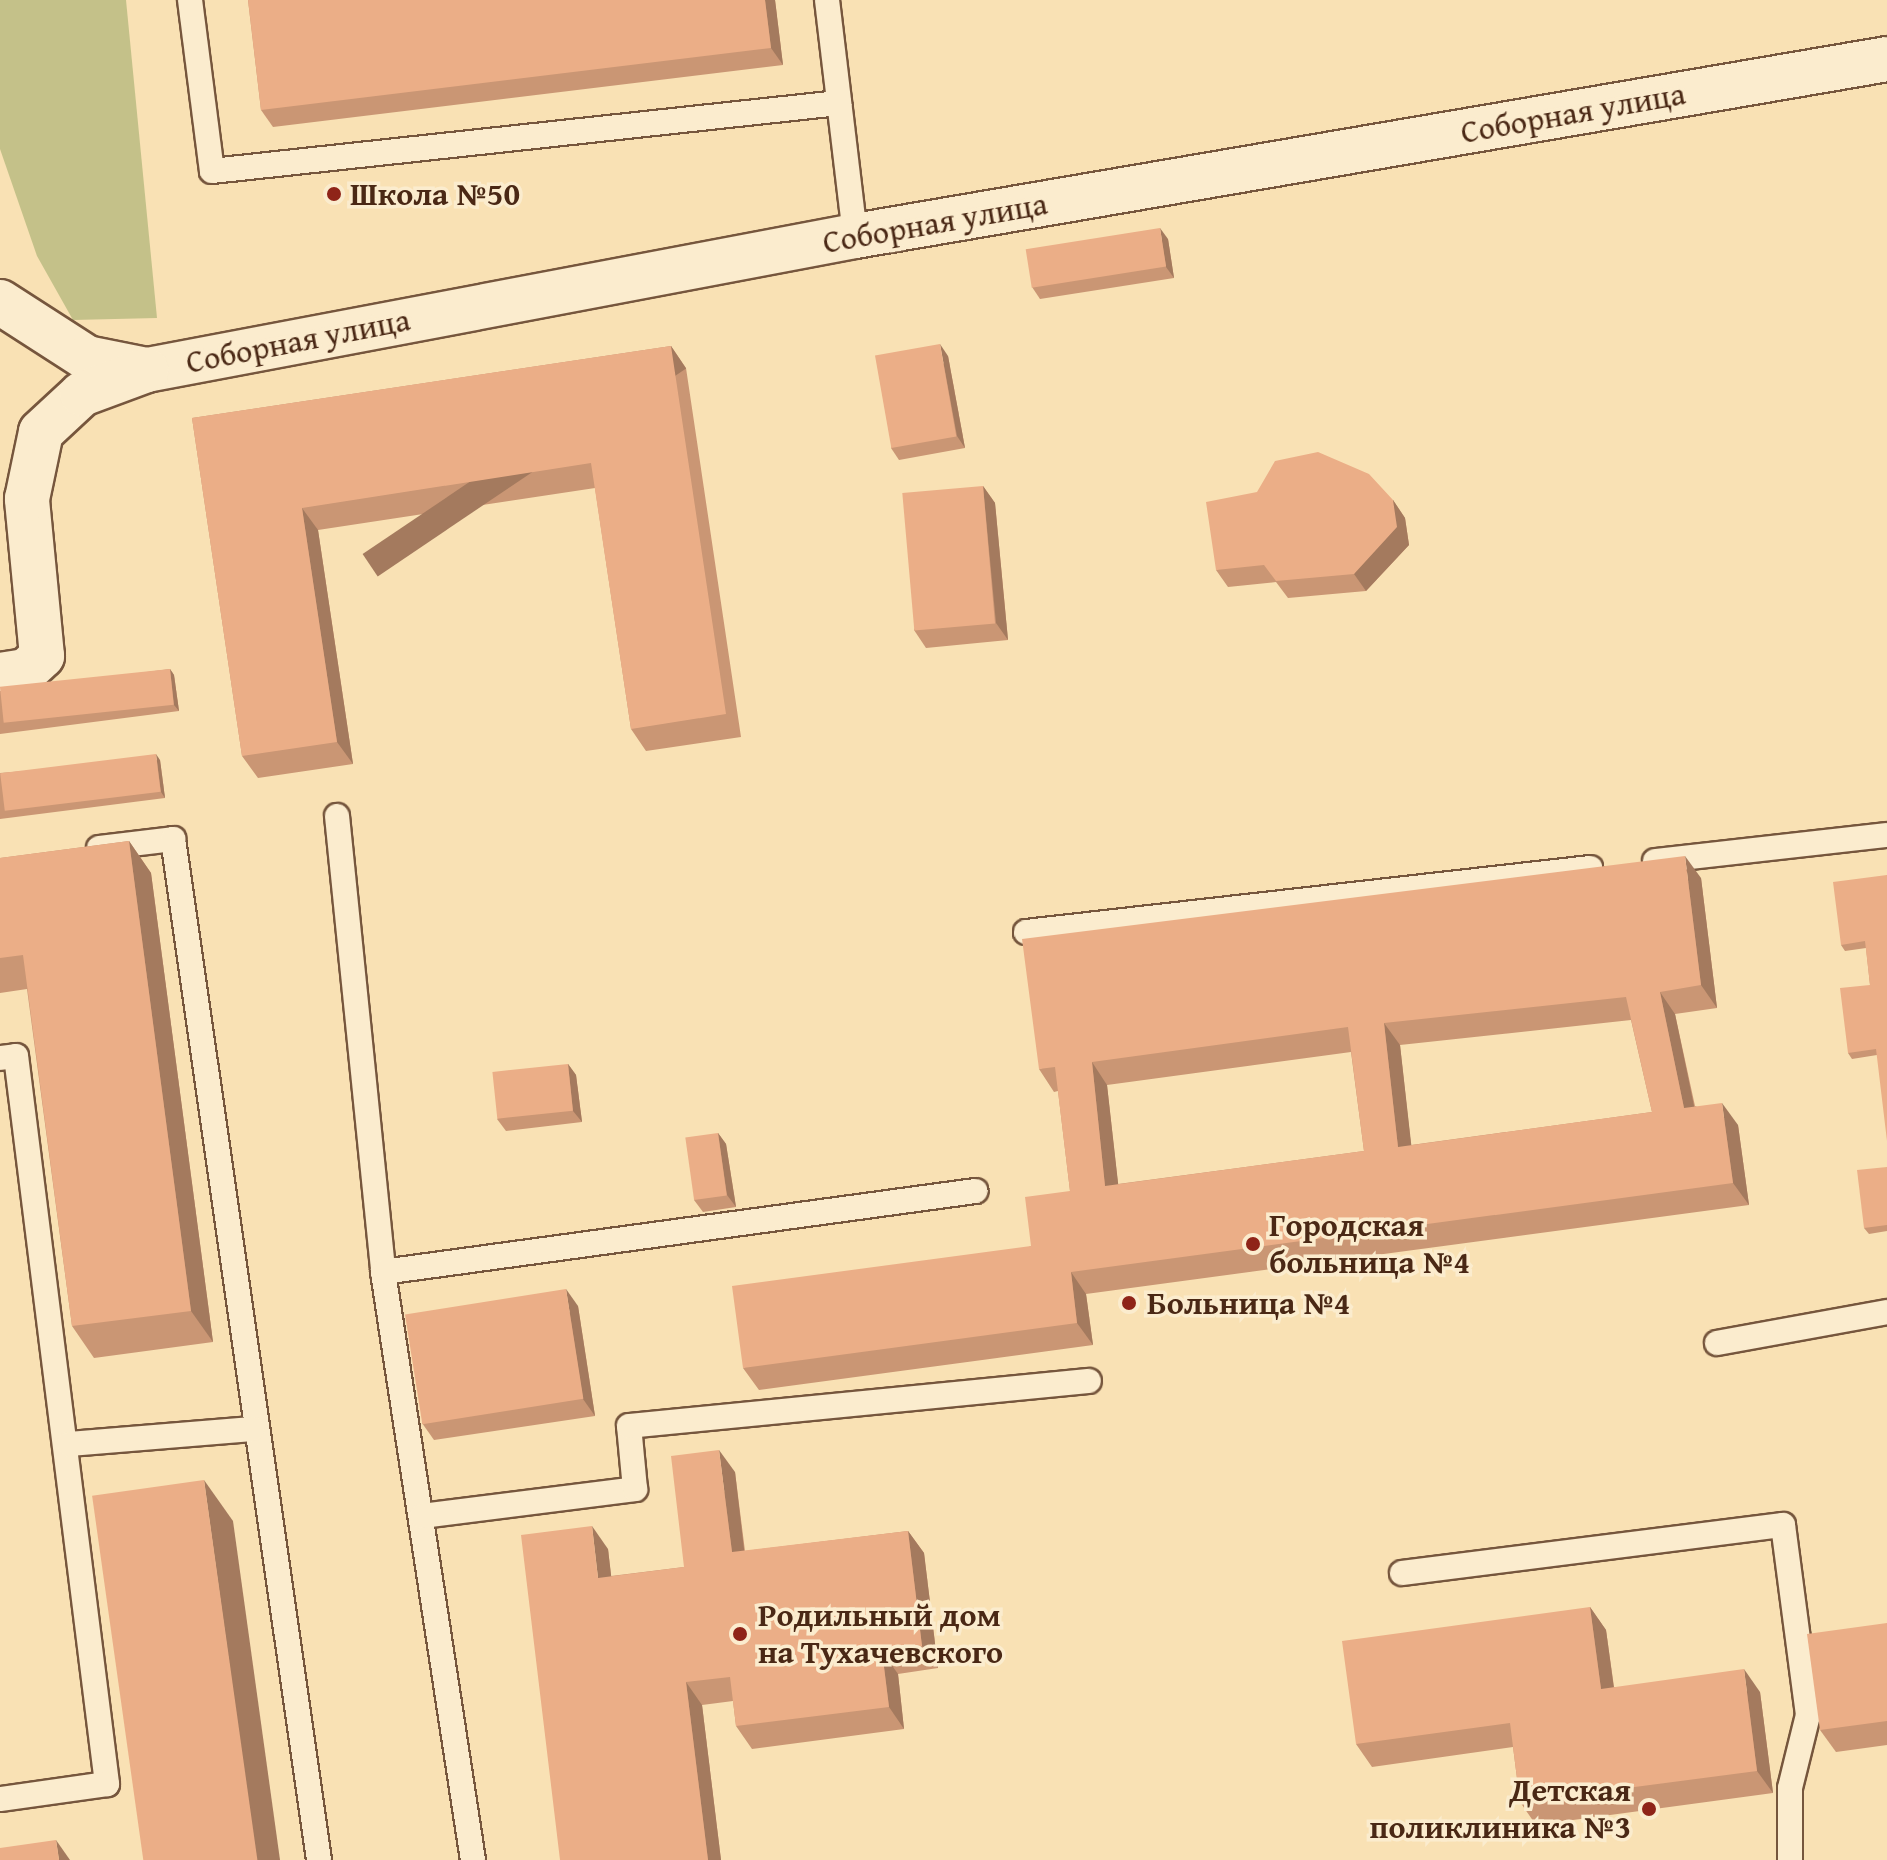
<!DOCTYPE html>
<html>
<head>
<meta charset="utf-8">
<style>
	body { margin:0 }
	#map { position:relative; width:1887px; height:1860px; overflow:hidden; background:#f9e1b4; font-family:"Gentium Book Plus",serif }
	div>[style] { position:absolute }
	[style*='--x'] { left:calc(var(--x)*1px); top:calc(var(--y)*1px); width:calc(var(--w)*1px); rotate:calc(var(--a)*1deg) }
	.green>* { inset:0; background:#c4c189 }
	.roads { filter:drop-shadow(2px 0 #76563d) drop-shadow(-2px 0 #76563d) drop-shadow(0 2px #76563d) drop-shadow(0 -2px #76563d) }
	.lane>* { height:24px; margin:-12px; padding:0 12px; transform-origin:12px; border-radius:12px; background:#fbecce }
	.street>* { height:44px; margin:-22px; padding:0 22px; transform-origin:22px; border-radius:22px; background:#fbecce }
	.wall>* { inset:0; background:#ca9674 }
	.shaded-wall>* { inset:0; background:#a47a5e; transform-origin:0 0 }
	.building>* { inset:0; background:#ebae87; transform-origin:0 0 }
	.dots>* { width:22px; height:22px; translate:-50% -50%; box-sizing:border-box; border:4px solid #fbecce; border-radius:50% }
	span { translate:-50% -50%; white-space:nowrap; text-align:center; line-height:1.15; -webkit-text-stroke:7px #fbecce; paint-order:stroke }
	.street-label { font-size:32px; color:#4a2815 }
	.poi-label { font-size:32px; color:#4a2815; font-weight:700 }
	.left { translate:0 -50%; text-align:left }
	.right { translate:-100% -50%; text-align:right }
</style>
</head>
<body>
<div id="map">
	<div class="green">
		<i style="clip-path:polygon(0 0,126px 0,157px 318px,73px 320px,37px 256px,0 149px)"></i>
	</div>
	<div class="roads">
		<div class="lane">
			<i style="--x:190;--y:0;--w:172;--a:82.7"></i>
			<i style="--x:212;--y:171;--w:631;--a:-6.19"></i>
			<i style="--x:827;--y:0;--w:238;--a:83.2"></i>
			<i style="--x:337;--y:816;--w:458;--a:84.2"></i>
			<i style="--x:383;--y:1272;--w:595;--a:81.3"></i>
			<i style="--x:99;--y:848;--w:75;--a:-6.9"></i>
			<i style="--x:173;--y:839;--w:1031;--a:81.86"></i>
			<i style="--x:1655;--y:861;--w:233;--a:-6.4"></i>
			<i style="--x:1026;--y:932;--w:568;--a:-6.47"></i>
			<i style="--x:0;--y:1058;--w:16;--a:-7"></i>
			<i style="--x:16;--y:1056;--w:734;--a:82.87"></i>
			<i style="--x:107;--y:1784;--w:108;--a:172"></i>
			<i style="--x:383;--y:1272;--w:598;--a:-7.79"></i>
			<i style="--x:1717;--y:1343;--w:173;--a:-10.3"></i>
			<i style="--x:69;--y:1444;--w:184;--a:-4.7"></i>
			<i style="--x:422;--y:1516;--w:215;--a:-7.2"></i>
			<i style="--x:635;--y:1489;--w:63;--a:-95.4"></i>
			<i style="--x:629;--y:1426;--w:462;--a:-5.6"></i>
			<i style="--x:1402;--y:1573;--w:384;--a:-7.2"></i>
			<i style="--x:1783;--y:1525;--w:192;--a:82.5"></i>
			<i style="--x:1808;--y:1715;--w:75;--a:103.9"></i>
			<i style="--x:1790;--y:1788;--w:72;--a:90"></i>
		</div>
		<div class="street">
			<i style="--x:0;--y:302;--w:103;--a:32.8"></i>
			<i style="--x:87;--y:358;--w:61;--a:11.3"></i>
			<i style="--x:147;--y:370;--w:721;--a:-10.72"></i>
			<i style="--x:855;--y:236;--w:1047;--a:-9.73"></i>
			<i style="--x:0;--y:675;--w:26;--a:-9"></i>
			<i style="--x:26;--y:671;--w:22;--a:-43"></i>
			<i style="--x:42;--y:656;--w:158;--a:-95.5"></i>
			<i style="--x:27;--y:499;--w:68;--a:-78.2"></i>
			<i style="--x:41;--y:432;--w:56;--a:-42.8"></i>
			<i style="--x:82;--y:394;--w:69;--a:-20.3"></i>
		</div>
	</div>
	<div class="wall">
		<i style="clip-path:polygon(248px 0,775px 0,783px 65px,273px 127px,261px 110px)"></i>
		<i style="clip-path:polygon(1168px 239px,1174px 278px,1040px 299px,1032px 287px)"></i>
		<i style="clip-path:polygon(671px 346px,686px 368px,741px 737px,646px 751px,631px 729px,595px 488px,318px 530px,353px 764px,258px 778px,242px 756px,192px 418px)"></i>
		<i style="clip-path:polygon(948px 356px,965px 448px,899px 460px,891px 448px)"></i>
		<i style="clip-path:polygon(983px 486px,995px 503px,1008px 640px,926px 648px,914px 630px)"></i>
		<i style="clip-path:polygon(1393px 500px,1405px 518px,1409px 545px,1366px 591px,1288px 598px,1276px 582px,1228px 587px,1216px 570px)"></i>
		<i style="clip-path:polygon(170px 669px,174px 675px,179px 711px,0 734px,0 691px)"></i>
		<i style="clip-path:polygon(160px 760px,165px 798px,0 819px,0 773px)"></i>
		<i style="clip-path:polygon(129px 841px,151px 873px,213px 1342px,94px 1358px,72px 1326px,27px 989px,0 993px,0 858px)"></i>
		<i style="clip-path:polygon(1887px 875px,1877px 1055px,1852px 1059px,1848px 1053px,1870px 985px,1866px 948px,1845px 951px,1841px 945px)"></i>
		<i style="clip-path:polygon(evenodd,1701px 878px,1717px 1008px,1675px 1014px,1695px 1106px,1738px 1125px,1749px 1205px,1086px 1294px,1093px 1345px,759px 1390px,743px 1368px,1031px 1246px,1070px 1191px,1058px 1091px,1054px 1092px,1039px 1069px,1701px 878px,1631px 1020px,1652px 1112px,1411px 1145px,1400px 1045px,1631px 1020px,1701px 878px,1351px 1052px,1364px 1151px,1118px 1184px,1107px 1085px,1351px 1052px)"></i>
		<i style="clip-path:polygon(568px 1064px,576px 1075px,582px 1122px,506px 1131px,497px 1119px)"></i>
		<i style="clip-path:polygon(718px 1133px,726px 1144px,736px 1207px,703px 1212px,694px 1200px)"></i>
		<i style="clip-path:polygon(1887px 1167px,1887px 1231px,1869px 1234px,1864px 1228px)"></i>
		<i style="clip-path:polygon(578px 1306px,595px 1416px,434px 1440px,422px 1423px)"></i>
		<i style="clip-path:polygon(735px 1472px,745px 1551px,908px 1531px,924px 1553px,938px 1668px,898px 1674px,904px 1729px,752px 1749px,736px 1726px,733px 1701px,702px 1705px,721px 1860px,560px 1860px,608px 1549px,611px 1576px,684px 1567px)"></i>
		<i style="clip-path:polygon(1590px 1607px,1606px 1630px,1614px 1687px,1760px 1692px,1773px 1793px,1536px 1825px,1520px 1802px,1513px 1747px,1372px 1767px,1356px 1744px)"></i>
		<i style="clip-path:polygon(1887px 1623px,1887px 1745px,1836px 1752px,1820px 1730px)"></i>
	</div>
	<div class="shaded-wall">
		<i style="clip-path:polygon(765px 0,775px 0,783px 65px,771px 48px)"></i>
		<i style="clip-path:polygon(1160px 228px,1168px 239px,1174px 278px,1166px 267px)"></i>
		<i style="clip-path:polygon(940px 344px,948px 356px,965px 448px,957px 436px)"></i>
		<i style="left:671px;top:346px;width:27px;height:372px;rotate:56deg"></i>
		<i style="clip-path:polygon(983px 486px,995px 503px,1008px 640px,996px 623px)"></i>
		<i style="clip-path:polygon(1393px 500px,1405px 518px,1409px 545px,1366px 591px,1354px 574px)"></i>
		<i style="clip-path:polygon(302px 508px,318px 530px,353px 764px,337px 742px)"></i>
		<i style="clip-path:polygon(170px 669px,174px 675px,179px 711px,174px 705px)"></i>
		<i style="clip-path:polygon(156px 754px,160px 760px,165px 798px,161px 792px)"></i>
		<i style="clip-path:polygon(129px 841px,151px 873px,213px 1342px,191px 1311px)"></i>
		<i style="clip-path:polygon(1685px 856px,1701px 878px,1717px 1008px,1701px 985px)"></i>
		<i style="clip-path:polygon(1660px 992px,1675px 1014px,1699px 1130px,1684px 1108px)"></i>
		<i style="clip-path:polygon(1384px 1023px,1400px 1045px,1414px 1169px,1398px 1147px)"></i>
		<i style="clip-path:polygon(1092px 1062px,1107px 1085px,1121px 1209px,1105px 1186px)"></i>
		<i style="clip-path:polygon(568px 1064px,576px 1075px,582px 1122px,573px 1111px)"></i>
		<i style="clip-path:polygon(1722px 1103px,1738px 1125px,1749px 1205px,1733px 1183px)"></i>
		<i style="clip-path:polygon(718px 1133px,726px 1144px,736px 1207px,727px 1195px)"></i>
		<i style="clip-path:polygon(1071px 1272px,1086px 1294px,1093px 1345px,1077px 1323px)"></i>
		<i style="clip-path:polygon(566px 1289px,578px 1306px,595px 1416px,583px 1399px)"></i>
		<i style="clip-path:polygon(719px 1450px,735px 1472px,747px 1575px,732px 1552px)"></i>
		<i style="clip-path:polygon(204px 1480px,233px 1521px,280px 1860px,256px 1860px)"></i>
		<i style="clip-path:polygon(592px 1526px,608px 1549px,614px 1600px,598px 1578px)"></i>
		<i style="clip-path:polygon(908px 1531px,924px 1553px,938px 1668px,922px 1646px)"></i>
		<i style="clip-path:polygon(1590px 1607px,1606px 1630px,1617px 1711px,1601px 1689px)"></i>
		<i style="clip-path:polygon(882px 1651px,898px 1674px,904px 1729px,889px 1707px)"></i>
		<i style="clip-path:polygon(1744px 1669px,1760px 1692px,1773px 1793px,1757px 1771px)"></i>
		<i style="clip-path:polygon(686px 1682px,702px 1705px,721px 1860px,708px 1860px)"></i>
		<i style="clip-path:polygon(56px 1840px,70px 1860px,59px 1860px)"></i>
	</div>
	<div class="building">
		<i style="clip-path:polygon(248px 0,765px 0,771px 48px,261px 110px)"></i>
		<i style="left:1160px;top:228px;width:39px;height:136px;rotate:81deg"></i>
		<i style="left:940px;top:344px;width:94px;height:66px;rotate:80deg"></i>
		<i style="clip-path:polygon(671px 346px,726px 714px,631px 729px,591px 463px,302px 508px,337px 742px,242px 756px,192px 418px)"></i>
		<i style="clip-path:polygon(1318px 452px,1369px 474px,1393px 500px,1397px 527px,1354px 574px,1276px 581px,1264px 565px,1216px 570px,1206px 502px,1257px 492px,1275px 461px)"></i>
		<i style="left:983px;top:486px;width:138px;height:81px;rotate:85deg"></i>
		<i style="left:170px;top:669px;width:36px;height:171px;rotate:84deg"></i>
		<i style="left:156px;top:754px;width:38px;height:157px;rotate:83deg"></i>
		<i style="clip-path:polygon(129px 841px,191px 1311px,72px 1326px,23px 955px,0 958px,0 858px)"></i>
		<i style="clip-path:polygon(evenodd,1685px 856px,1701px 985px,1660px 992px,1684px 1108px,1722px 1103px,1733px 1183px,1071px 1272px,1077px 1323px,743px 1368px,732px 1286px,1031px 1246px,1025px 1197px,1070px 1191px,1055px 1067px,1039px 1069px,1022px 939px,1685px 856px,1626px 997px,1652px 1112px,1398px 1147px,1384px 1023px,1626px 997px,1685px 856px,1348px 1027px,1364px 1151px,1105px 1186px,1092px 1062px,1348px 1027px)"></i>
		<i style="clip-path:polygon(1887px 875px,1887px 1141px,1876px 1049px,1848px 1053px,1840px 988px,1870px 985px,1865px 941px,1841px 945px,1833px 882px)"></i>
		<i style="left:568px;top:1064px;width:47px;height:76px;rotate:84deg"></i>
		<i style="left:718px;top:1133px;width:63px;height:33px;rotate:82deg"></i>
		<i style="clip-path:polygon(1887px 1167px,1887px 1225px,1864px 1228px,1857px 1170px)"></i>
		<i style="left:566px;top:1289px;width:111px;height:163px;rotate:81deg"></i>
		<i style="clip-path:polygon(719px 1450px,732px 1552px,908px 1531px,922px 1646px,882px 1651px,889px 1707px,736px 1726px,730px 1677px,686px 1682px,708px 1860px,560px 1860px,521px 1535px,592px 1526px,598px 1578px,684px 1567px,671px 1456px)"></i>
		<i style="left:204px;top:1480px;width:384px;height:113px;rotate:82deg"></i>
		<i style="clip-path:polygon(1590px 1607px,1601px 1689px,1744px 1669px,1757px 1771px,1520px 1802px,1510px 1723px,1356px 1744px,1342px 1641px)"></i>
		<i style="clip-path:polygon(1887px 1623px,1887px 1721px,1820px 1730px,1807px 1634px)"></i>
		<i style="clip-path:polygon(56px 1840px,59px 1860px,0 1860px,0 1848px)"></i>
	</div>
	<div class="dots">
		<i style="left:334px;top:194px;background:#8f2418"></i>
		<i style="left:1253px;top:1244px;background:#8f2418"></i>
		<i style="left:1129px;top:1303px;background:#8f2418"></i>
		<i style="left:740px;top:1634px;background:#8f2418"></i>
		<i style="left:1649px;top:1809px;background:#8f2418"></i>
	</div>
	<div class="street-label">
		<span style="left:1573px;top:113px;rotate:-10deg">Соборная улица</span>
		<span style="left:935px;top:223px;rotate:-10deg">Соборная улица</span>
		<span style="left:298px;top:341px;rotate:-11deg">Соборная улица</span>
	</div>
	<div class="poi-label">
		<span class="left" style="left:350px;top:194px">Школа №50</span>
		<span class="left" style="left:1269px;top:1244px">Городская<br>больница №4</span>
		<span class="left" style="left:1147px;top:1303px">Больница №4</span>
		<span class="left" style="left:758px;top:1634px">Родильный дом<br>на Тухачевского</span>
		<span class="right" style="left:1631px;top:1809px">Детская<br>поликлиника №3</span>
	</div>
</div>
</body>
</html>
